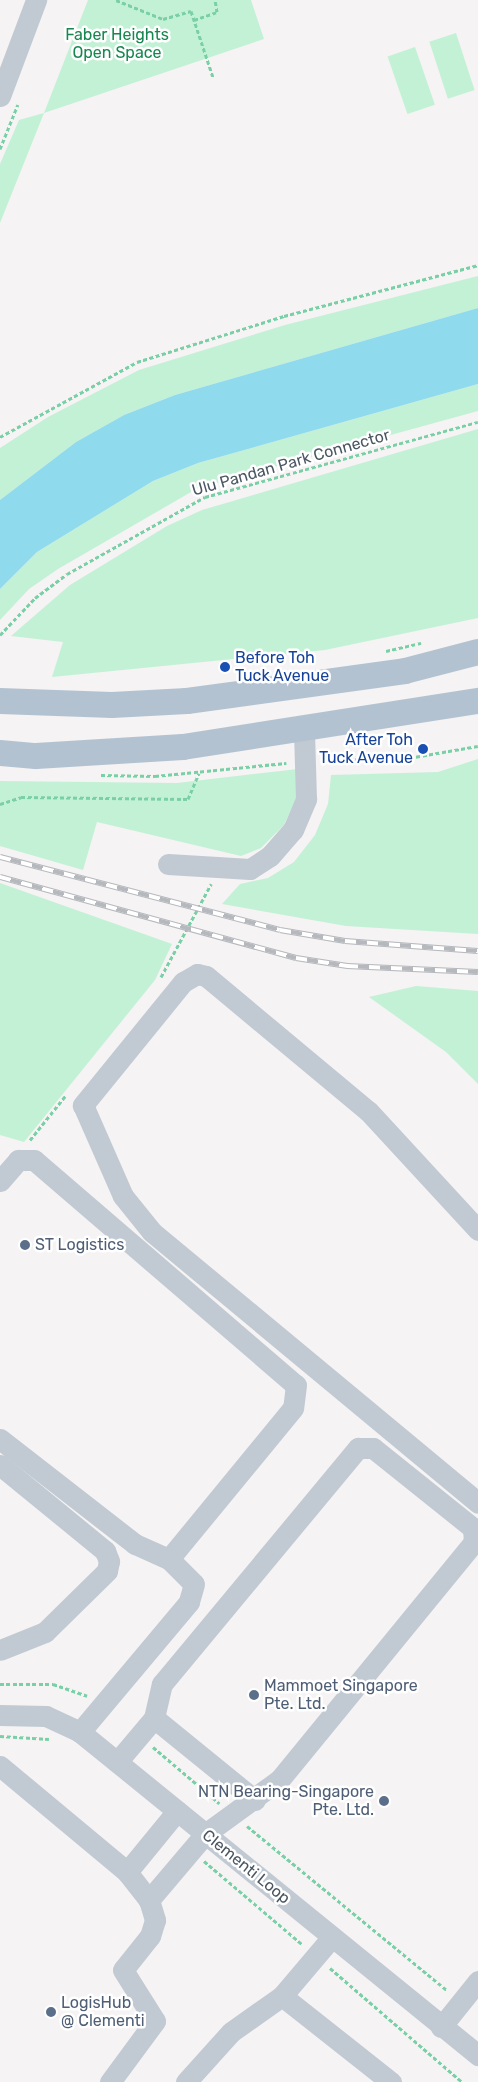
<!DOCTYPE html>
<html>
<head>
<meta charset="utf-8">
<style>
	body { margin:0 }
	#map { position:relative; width:478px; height:2082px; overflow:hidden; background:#f5f3f3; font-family:Rubik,sans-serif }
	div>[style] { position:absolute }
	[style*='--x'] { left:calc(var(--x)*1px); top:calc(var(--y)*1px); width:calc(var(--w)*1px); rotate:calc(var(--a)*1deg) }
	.green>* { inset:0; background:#c3f1d5; transform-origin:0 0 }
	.water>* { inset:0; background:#90daee }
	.path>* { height:3px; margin-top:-1.5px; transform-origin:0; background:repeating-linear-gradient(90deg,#7ad0a6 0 4px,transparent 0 6.5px) }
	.minor>* { height:21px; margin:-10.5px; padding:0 10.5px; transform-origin:10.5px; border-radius:10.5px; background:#c1cad2 }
	.major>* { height:26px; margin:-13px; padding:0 13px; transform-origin:13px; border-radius:13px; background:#b3c2d1 }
	.rail>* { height:5.5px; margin-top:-2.75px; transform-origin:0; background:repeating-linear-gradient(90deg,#fff 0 11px,#b5b8bd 0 22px); box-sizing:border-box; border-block:1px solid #b5b8bd }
	.dots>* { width:14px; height:14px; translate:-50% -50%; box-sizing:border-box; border:2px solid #fff; border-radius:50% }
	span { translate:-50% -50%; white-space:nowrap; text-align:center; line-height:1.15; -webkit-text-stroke:5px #fff; paint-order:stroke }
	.park-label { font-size:16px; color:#17864f }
	.street-label { font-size:16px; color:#4a5661 }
	.transit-label { font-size:16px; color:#164399 }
	.left { translate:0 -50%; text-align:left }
	.right { translate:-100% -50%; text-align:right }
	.service-label { font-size:16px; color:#4e5e75 }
</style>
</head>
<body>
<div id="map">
	<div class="green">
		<i style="clip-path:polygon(88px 0,251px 0,264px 39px,44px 113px,0 223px,0 164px,19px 120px,44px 113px)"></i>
		<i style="left:456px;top:33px;width:60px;height:28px;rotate:72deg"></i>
		<i style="left:415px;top:47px;width:61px;height:29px;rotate:71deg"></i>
		<i style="clip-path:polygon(478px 276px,478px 308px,175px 395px,124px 415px,76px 442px,0 500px,0 448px,48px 417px,139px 370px,285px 325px)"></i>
		<i style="clip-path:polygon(478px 384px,478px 411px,198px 488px,58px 569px,29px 589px,0 620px,0 589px,37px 552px,153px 481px,198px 463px)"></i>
		<i style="clip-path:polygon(478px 429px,478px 618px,325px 650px,52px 677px,63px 642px,11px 636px,70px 585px,167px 526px,202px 510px)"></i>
		<i style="clip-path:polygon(478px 759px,478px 934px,346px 926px,222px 904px,240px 884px,268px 878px,294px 862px,315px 835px,328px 804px,331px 775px,438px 772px)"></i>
		<i style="clip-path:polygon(298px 769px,297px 797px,284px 825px,261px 848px,241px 856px,97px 822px,83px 870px,0 846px,0 781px,177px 783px)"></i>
		<i style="clip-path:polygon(0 883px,172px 944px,155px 980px,24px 1142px,0 1135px)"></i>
		<i style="clip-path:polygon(416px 986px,478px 991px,478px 1084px,446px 1052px,369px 997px)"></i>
	</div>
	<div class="water">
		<i style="clip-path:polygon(478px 308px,478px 384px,198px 463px,153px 481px,37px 552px,0 589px,0 500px,76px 442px,124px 415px,175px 395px)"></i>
	</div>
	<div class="path">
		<i style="--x:116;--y:0;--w:51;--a:22"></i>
		<i style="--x:163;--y:19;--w:29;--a:-16"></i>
		<i style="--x:191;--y:11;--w:70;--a:71.6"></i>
		<i style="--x:194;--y:20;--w:24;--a:-19"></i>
		<i style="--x:217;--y:12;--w:12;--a:-99"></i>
		<i style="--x:0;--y:149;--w:48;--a:-68.2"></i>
		<i style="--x:0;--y:437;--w:156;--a:-28.7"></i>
		<i style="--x:137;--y:362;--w:154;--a:-17.4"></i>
		<i style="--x:284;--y:316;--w:201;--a:-14.7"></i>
		<i style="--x:0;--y:635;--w:51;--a:-46.6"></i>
		<i style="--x:35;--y:598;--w:40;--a:-37"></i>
		<i style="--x:67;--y:574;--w:158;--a:-29.2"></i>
		<i style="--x:205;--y:497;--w:283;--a:-15.4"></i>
		<i style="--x:386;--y:651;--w:36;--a:-13"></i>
		<i style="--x:322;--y:759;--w:75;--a:0.8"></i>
		<i style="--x:397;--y:760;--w:82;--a:-9.8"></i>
		<i style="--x:101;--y:775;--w:54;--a:1.1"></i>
		<i style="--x:155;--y:776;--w:132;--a:-5.7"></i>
		<i style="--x:0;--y:804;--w:22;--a:-18"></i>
		<i style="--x:21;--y:797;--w:167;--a:0.7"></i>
		<i style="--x:188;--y:799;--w:28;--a:-67"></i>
		<i style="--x:161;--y:977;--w:106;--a:-61.7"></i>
		<i style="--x:30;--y:1140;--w:58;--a:-51.3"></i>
		<i style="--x:0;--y:1684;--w:53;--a:0"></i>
		<i style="--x:53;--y:1684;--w:36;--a:19"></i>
		<i style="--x:0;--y:1736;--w:49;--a:3.5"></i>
		<i style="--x:153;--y:1747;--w:87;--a:40.3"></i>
		<i style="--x:247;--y:1826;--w:259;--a:39.4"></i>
		<i style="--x:204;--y:1861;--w:128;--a:40.3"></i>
		<i style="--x:330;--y:1968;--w:174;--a:40.8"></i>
	</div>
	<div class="minor">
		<i style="--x:0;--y:96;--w:103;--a:-69.4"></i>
		<i style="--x:168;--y:864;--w:82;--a:3.5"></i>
		<i style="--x:250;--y:869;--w:24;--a:-33"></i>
		<i style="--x:270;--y:856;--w:35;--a:-49"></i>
		<i style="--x:293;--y:830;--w:34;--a:-67"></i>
		<i style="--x:306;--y:799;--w:69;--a:-91.7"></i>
		<i style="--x:0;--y:1181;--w:28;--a:-49"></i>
		<i style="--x:18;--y:1160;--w:16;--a:0"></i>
		<i style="--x:34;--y:1160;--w:345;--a:40.7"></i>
		<i style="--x:296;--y:1385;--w:23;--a:97"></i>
		<i style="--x:293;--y:1408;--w:195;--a:129.4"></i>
		<i style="--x:478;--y:1230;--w:162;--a:-132.7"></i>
		<i style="--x:368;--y:1111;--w:211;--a:-140.2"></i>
		<i style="--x:206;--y:976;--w:9;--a:-167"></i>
		<i style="--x:197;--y:974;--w:16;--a:150"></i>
		<i style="--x:183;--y:982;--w:159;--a:129.1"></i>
		<i style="--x:83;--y:1105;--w:99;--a:66.3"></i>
		<i style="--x:123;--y:1196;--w:46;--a:51.1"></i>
		<i style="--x:152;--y:1232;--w:424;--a:39.7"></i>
		<i style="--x:0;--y:1439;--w:171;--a:37.9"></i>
		<i style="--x:135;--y:1544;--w:37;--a:24"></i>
		<i style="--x:169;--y:1559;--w:35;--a:45"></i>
		<i style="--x:194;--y:1584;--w:19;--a:106"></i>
		<i style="--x:189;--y:1602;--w:170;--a:130"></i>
		<i style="--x:0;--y:1465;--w:136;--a:39.3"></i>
		<i style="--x:105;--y:1551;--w:11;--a:68"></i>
		<i style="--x:109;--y:1561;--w:10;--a:101"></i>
		<i style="--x:107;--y:1571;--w:87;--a:135.5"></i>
		<i style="--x:45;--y:1632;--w:48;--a:158.2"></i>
		<i style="--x:0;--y:1715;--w:46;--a:1.2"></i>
		<i style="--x:46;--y:1716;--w:38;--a:25"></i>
		<i style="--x:80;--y:1732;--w:513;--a:39.06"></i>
		<i style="--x:154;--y:1718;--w:130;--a:39.1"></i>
		<i style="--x:117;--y:1762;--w:57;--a:-49.9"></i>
		<i style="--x:154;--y:1718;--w:35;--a:-77"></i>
		<i style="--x:162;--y:1684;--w:307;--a:-50.3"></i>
		<i style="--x:358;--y:1448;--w:15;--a:0"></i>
		<i style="--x:373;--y:1448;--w:128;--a:38.7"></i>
		<i style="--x:473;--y:1528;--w:14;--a:86"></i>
		<i style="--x:474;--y:1542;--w:308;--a:129.3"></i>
		<i style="--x:279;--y:1780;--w:92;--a:143.9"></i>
		<i style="--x:205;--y:1834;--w:87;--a:130.3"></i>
		<i style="--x:0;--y:1766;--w:165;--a:39.8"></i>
		<i style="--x:127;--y:1872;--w:36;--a:52"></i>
		<i style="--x:149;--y:1900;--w:21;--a:73"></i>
		<i style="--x:155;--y:1920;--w:17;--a:107"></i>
		<i style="--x:150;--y:1936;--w:43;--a:128.5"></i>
		<i style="--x:123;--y:1970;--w:60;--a:57.9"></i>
		<i style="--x:155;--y:2021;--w:76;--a:126.4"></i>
		<i style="--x:127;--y:1872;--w:79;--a:-50.7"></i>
		<i style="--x:332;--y:1937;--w:77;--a:130.3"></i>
		<i style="--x:282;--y:1996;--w:139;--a:38.3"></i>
		<i style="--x:441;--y:2027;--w:59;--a:-51.2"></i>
		<i style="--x:186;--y:2082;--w:67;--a:-48"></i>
		<i style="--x:231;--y:2032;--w:62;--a:-35.2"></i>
	</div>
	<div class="major">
		<i style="--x:0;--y:701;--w:112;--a:2"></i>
		<i style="--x:112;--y:705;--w:75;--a:-3.1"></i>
		<i style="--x:187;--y:701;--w:220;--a:-7.8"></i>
		<i style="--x:405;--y:671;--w:75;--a:-14.6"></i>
		<i style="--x:0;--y:753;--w:36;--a:5"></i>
		<i style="--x:36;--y:756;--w:147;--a:-3.5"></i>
		<i style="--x:183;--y:747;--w:299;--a:-8.9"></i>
	</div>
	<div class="rail">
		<i style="--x:0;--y:857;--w:289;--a:14.6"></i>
		<i style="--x:280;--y:930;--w:66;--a:9.6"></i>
		<i style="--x:345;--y:941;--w:133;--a:4.3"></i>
		<i style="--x:0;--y:877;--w:307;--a:15.3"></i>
		<i style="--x:296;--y:958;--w:52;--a:8.9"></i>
		<i style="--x:347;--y:966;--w:131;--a:2.6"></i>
	</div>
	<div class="dots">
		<i style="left:225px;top:667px;background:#1a4fb4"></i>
		<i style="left:423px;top:749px;background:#1a4fb4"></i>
		<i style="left:25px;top:1245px;background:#5c6f8a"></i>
		<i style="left:254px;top:1695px;background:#5c6f8a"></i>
		<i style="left:384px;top:1801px;background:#5c6f8a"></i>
		<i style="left:51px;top:2012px;background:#5c6f8a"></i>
	</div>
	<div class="park-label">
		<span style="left:117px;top:44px">Faber Heights<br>Open Space</span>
	</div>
	<div class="street-label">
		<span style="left:291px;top:463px;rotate:-16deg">Ulu Pandan Park Connector</span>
		<span style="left:246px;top:1867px;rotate:39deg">Clementi Loop</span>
	</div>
	<div class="transit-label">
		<span class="left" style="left:235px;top:667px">Before Toh<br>Tuck Avenue</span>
		<span class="right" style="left:413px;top:749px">After Toh<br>Tuck Avenue</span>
	</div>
	<div class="service-label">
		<span class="left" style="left:35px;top:1245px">ST Logistics</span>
		<span class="left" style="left:264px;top:1695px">Mammoet Singapore<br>Pte. Ltd.</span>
		<span class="right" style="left:374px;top:1801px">NTN Bearing-Singapore<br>Pte. Ltd.</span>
		<span class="left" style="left:61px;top:2012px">LogisHub<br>@ Clementi</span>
	</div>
</div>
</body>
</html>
